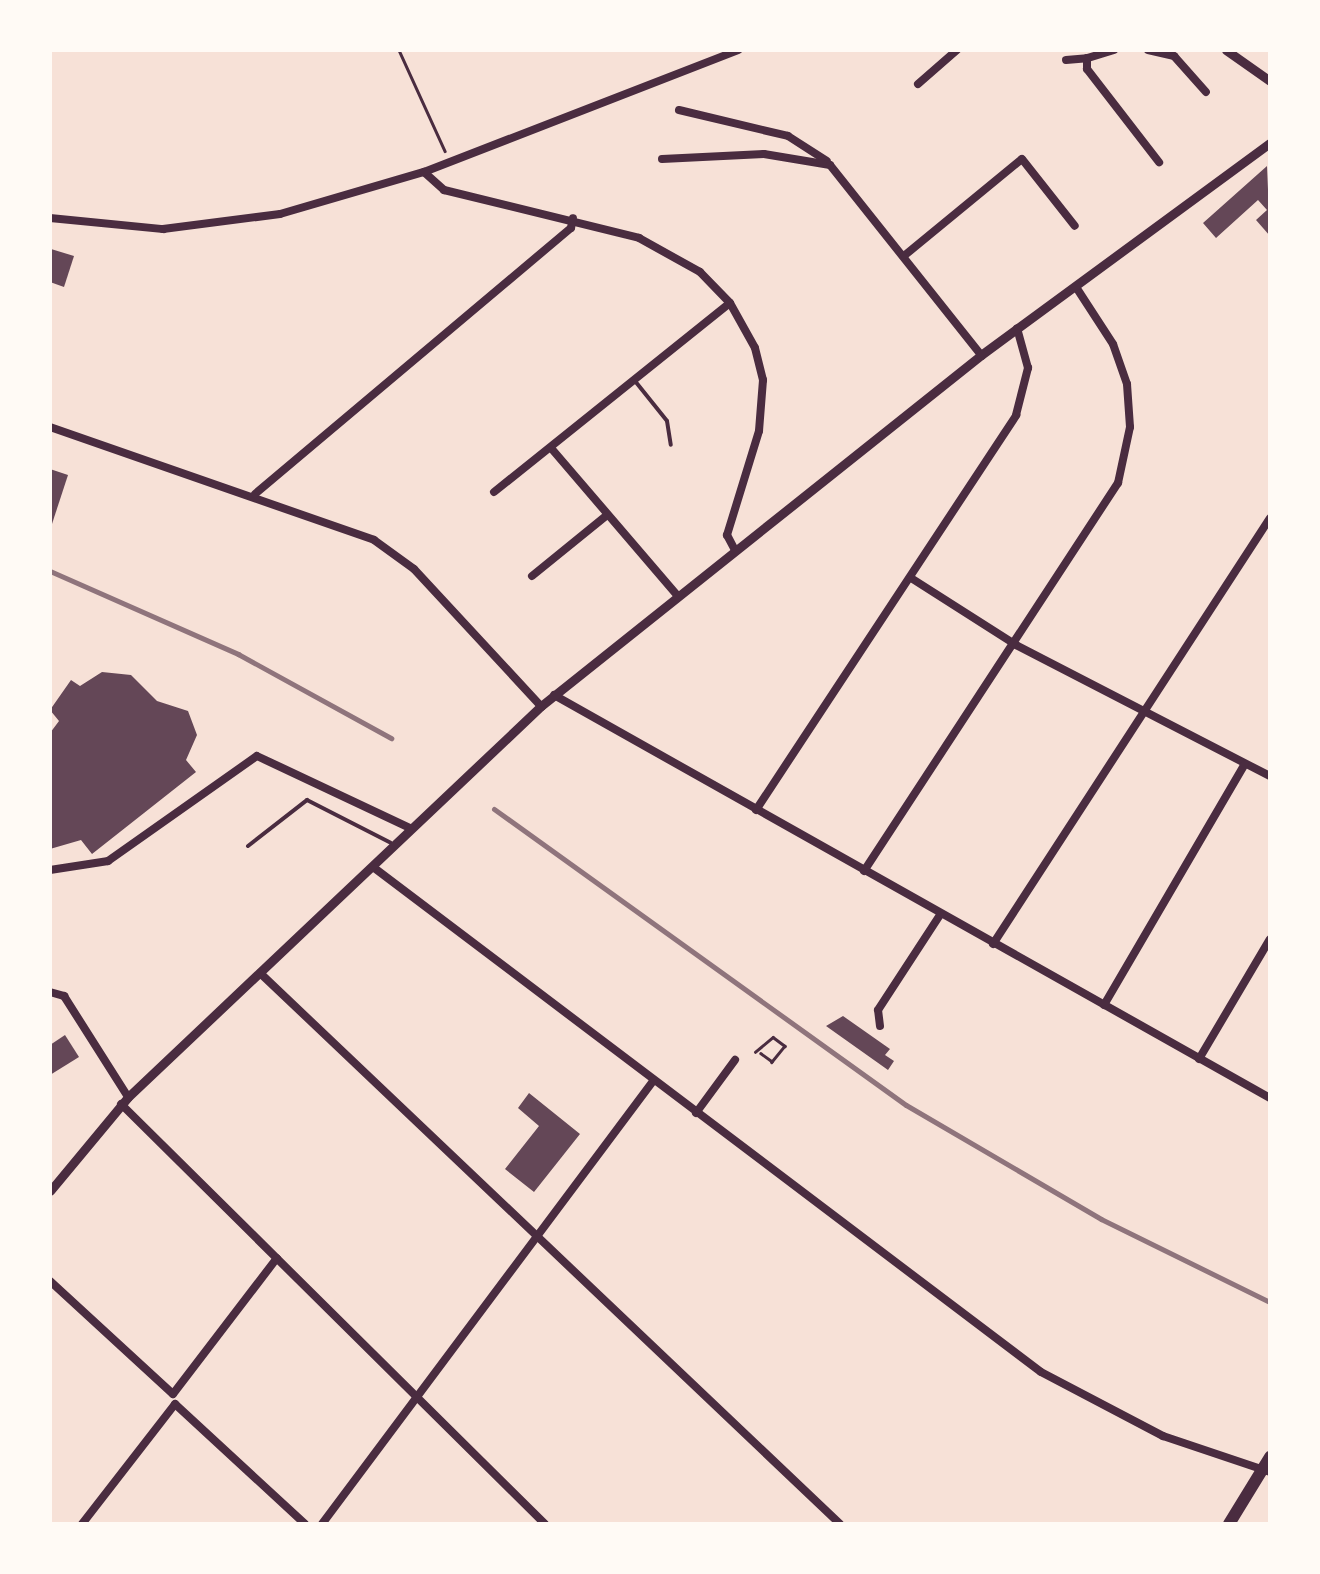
<!DOCTYPE html>
<html>
<head>
<meta charset="utf-8">
<style>
	body { margin:0 }
	#map { position:relative; width:1320px; height:1574px; overflow:hidden; background:#f7e1d7; font-family:"DM Sans",sans-serif }
	div>[style] { position:absolute }
	[style*='--x'] { left:calc(var(--x)*1px); top:calc(var(--y)*1px); width:calc(var(--w)*1px); rotate:calc(var(--a)*1deg) }
	.building>* { inset:0; background:#644757 }
	.path>* { height:2.5px; margin:-1.25px; padding:0 1.25px; transform-origin:1.25px; border-radius:1.25px; background:#4a2c40 }
	.service>* { height:4px; margin:-2px; padding:0 2px; transform-origin:2px; border-radius:2px; background:#4a2c40 }
	.minor>* { height:8px; margin:-4px; padding:0 4px; transform-origin:4px; border-radius:4px; background:#4a2c40 }
	.tertiary>* { height:9px; margin:-4.5px; padding:0 4.5px; transform-origin:4.5px; border-radius:4.5px; background:#4a2c40 }
	.trunk>* { height:12px; margin:-6px; padding:0 6px; transform-origin:6px; border-radius:6px; background:#4a2c40 }
	.rail>* { height:5px; margin:-2.5px; padding:0 2.5px; transform-origin:2.5px; border-radius:2.5px; background:#8f747c }
	span { translate:-50% -50%; white-space:nowrap; text-align:center; line-height:1.15; -webkit-text-stroke:8px #fffaf5; paint-order:stroke }
	.frame { position:absolute; inset:0; border:52px solid #fffaf5; pointer-events:none }
</style>
</head>
<body>
<div id="map">
	<div class="building">
		<i style="clip-path:polygon(1267px 166px,1270px 236px,1256px 220px,1267px 210px,1258px 200px,1216px 238px,1203px 223px)"></i>
		<i style="clip-path:polygon(51px 249px,74px 256px,64px 287px,50px 282px)"></i>
		<i style="clip-path:polygon(50px 469px,68px 475px,51px 527px,50px 527px)"></i>
		<i style="clip-path:polygon(102px 672px,131px 675px,157px 701px,188px 711px,197px 735px,186px 760px,196px 772px,92px 854px,81px 840px,50px 849px,50px 733px,59px 721px,50px 710px,71px 680px,80px 686px)"></i>
		<i style="clip-path:polygon(843px 1016px,890px 1049px,885px 1055px,894px 1061px,888px 1070px,826px 1026px)"></i>
		<i style="clip-path:polygon(65px 1035px,79px 1057px,50px 1075px,50px 1045px)"></i>
		<i style="clip-path:polygon(529px 1093px,580px 1134px,534px 1192px,505px 1169px,539px 1126px,518px 1108px)"></i>
	</div>
	<div class="path">
		<i style="--x:399;--y:50;--w:111;--a:65.5"></i>
		<i style="--x:755;--y:1052;--w:23;--a:-40"></i>
		<i style="--x:773;--y:1037;--w:15;--a:37"></i>
		<i style="--x:785;--y:1046;--w:21;--a:129"></i>
		<i style="--x:772;--y:1062;--w:14;--a:-144"></i>
	</div>
	<div class="service">
		<i style="--x:635;--y:381;--w:51;--a:51.3"></i>
		<i style="--x:667;--y:421;--w:24;--a:81"></i>
		<i style="--x:248;--y:846;--w:75;--a:-37.9"></i>
		<i style="--x:307;--y:800;--w:94;--a:27.1"></i>
	</div>
	<div class="minor">
		<i style="--x:1114;--y:50;--w:28;--a:163"></i>
		<i style="--x:1087;--y:58;--w:11;--a:90"></i>
		<i style="--x:1087;--y:69;--w:118;--a:52.3"></i>
		<i style="--x:1148;--y:50;--w:27;--a:13"></i>
		<i style="--x:1174;--y:56;--w:48;--a:48.4"></i>
		<i style="--x:1066;--y:60;--w:21;--a:-5"></i>
		<i style="--x:918;--y:84;--w:52;--a:-41.1"></i>
		<i style="--x:679;--y:110;--w:112;--a:13.4"></i>
		<i style="--x:788;--y:136;--w:46;--a:32.7"></i>
		<i style="--x:662;--y:159;--w:102;--a:-2.8"></i>
		<i style="--x:764;--y:154;--w:67;--a:9.5"></i>
		<i style="--x:830;--y:165;--w:243;--a:51.5"></i>
		<i style="--x:424;--y:172;--w:27;--a:42"></i>
		<i style="--x:444;--y:190;--w:201;--a:13.8"></i>
		<i style="--x:639;--y:238;--w:70;--a:29.1"></i>
		<i style="--x:700;--y:272;--w:43;--a:45.9"></i>
		<i style="--x:730;--y:303;--w:51;--a:60.9"></i>
		<i style="--x:755;--y:348;--w:33;--a:76"></i>
		<i style="--x:763;--y:380;--w:51;--a:94.5"></i>
		<i style="--x:759;--y:431;--w:109;--a:107.1"></i>
		<i style="--x:727;--y:535;--w:17;--a:62"></i>
		<i style="--x:50;--y:218;--w:114;--a:5.6"></i>
		<i style="--x:163;--y:229;--w:118;--a:-7.3"></i>
		<i style="--x:280;--y:214;--w:150;--a:-16.3"></i>
		<i style="--x:424;--y:172;--w:337;--a:-21.2"></i>
		<i style="--x:905;--y:255;--w:151;--a:-39.4"></i>
		<i style="--x:1022;--y:159;--w:85;--a:51.7"></i>
		<i style="--x:50;--y:427;--w:343;--a:19.2"></i>
		<i style="--x:374;--y:540;--w:49;--a:35.9"></i>
		<i style="--x:414;--y:569;--w:187;--a:47.2"></i>
		<i style="--x:551;--y:448;--w:195;--a:49.4"></i>
		<i style="--x:494;--y:492;--w:302;--a:-38.7"></i>
		<i style="--x:255;--y:494;--w:413;--a:-40.1"></i>
		<i style="--x:571;--y:228;--w:10;--a:-79"></i>
		<i style="--x:532;--y:576;--w:97;--a:-39.1"></i>
		<i style="--x:911;--y:578;--w:125;--a:32.5"></i>
		<i style="--x:1016;--y:645;--w:286;--a:27.3"></i>
		<i style="--x:554;--y:695;--w:822;--a:29.37"></i>
		<i style="--x:756;--y:810;--w:473;--a:-56.6"></i>
		<i style="--x:1016;--y:415;--w:49;--a:-75.7"></i>
		<i style="--x:1028;--y:368;--w:41;--a:-105.4"></i>
		<i style="--x:373;--y:867;--w:837;--a:37.09"></i>
		<i style="--x:1041;--y:1372;--w:138;--a:27.7"></i>
		<i style="--x:1163;--y:1436;--w:113;--a:18.6"></i>
		<i style="--x:50;--y:870;--w:59;--a:-8.8"></i>
		<i style="--x:108;--y:861;--w:182;--a:-35.2"></i>
		<i style="--x:257;--y:756;--w:171;--a:25.2"></i>
		<i style="--x:864;--y:871;--w:464;--a:-56.8"></i>
		<i style="--x:1118;--y:483;--w:57;--a:-77.9"></i>
		<i style="--x:1130;--y:427;--w:43;--a:-94"></i>
		<i style="--x:1127;--y:384;--w:42;--a:-109.3"></i>
		<i style="--x:1113;--y:344;--w:68;--a:-123"></i>
		<i style="--x:993;--y:944;--w:508;--a:-56.97"></i>
		<i style="--x:260;--y:973;--w:800;--a:43.53"></i>
		<i style="--x:50;--y:992;--w:15;--a:16"></i>
		<i style="--x:64;--y:996;--w:120;--a:57.6"></i>
		<i style="--x:1104;--y:1005;--w:279;--a:-59.7"></i>
		<i style="--x:880;--y:1026;--w:16;--a:-97"></i>
		<i style="--x:878;--y:1010;--w:113;--a:-56.9"></i>
		<i style="--x:1199;--y:1059;--w:139;--a:-59.4"></i>
		<i style="--x:121;--y:1104;--w:597;--a:44.73"></i>
		<i style="--x:696;--y:1113;--w:66;--a:-53.7"></i>
		<i style="--x:50;--y:1281;--w:167;--a:42.6"></i>
		<i style="--x:173;--y:1394;--w:171;--a:-52.6"></i>
		<i style="--x:82;--y:1524;--w:152;--a:-52.2"></i>
		<i style="--x:175;--y:1404;--w:177;--a:42.7"></i>
		<i style="--x:322;--y:1524;--w:553;--a:-53.23"></i>
	</div>
	<div class="tertiary">
		<i style="--x:1226;--y:50;--w:54;--a:35.2"></i>
		<i style="--x:50;--y:1191;--w:122;--a:-50.3"></i>
		<i style="--x:128;--y:1097;--w:569;--a:-43.43"></i>
		<i style="--x:541;--y:706;--w:563;--a:-38.58"></i>
		<i style="--x:981;--y:355;--w:358;--a:-36.3"></i>
	</div>
	<div class="trunk">
		<i style="--x:1229;--y:1524;--w:79;--a:-58.5"></i>
	</div>
	<div class="rail">
		<i style="--x:50;--y:571;--w:206;--a:23.8"></i>
		<i style="--x:238;--y:654;--w:175;--a:28.8"></i>
		<i style="--x:494;--y:809;--w:507;--a:35.7"></i>
		<i style="--x:906;--y:1105;--w:226;--a:30.3"></i>
		<i style="--x:1101;--y:1219;--w:188;--a:26.2"></i>
	</div>
	<div class="frame"></div>
</div>
</body>
</html>
